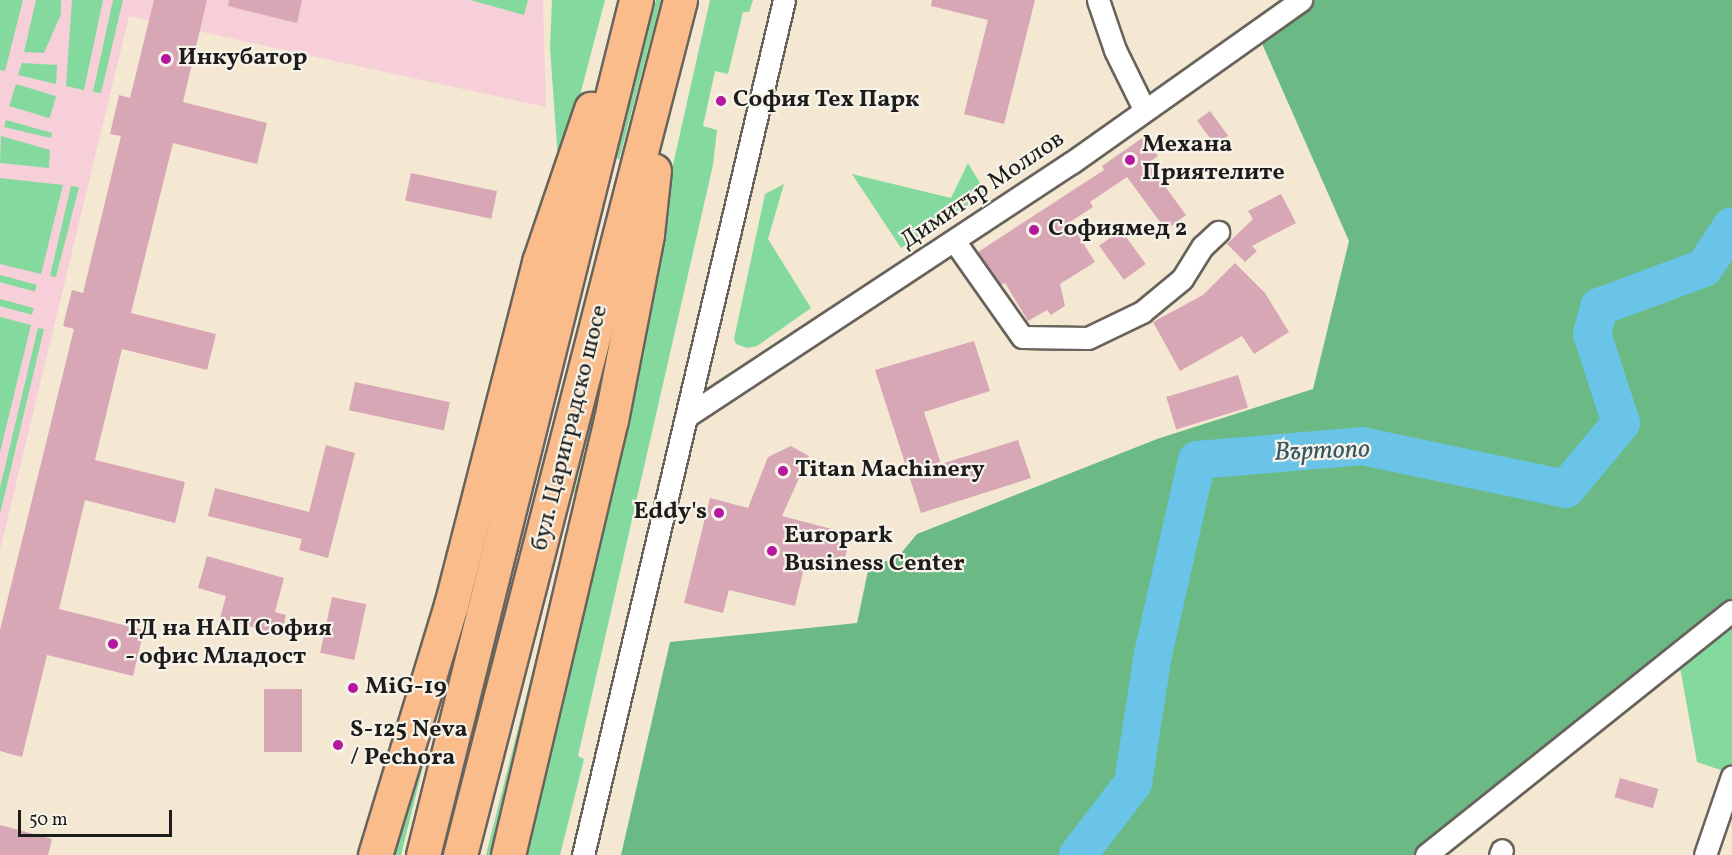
<!DOCTYPE html>
<html>
<head>
<meta charset="utf-8">
<style>
	body { margin:0 }
	#map { position:relative; width:1732px; height:855px; overflow:hidden; background:#f4e8d2; font-family:Vollkorn,serif }
	div>[style] { position:absolute }
	[style*='--x'] { left:calc(var(--x)*1px); top:calc(var(--y)*1px); width:calc(var(--w)*1px); rotate:calc(var(--a)*1deg) }
	.built>* { inset:0; background:#f6cfd9 }
	.green>* { inset:0; background:#84da9e; transform-origin:0 0 }
	.forest>* { inset:0; background:#6bba85 }
	.river>* { height:38px; margin:-19px; padding:0 19px; transform-origin:19px; border-radius:19px; background:#6ac4e8 }
	.building>* { inset:0; background:#d7a7b6; transform-origin:0 0 }
	.roads { filter:drop-shadow(2px 0 #68635c) drop-shadow(-2px 0 #68635c) drop-shadow(0 2px #68635c) drop-shadow(0 -2px #68635c) }
	.street>* { height:21px; margin:-10.5px; padding:0 10.5px; transform-origin:10.5px; border-radius:10.5px; background:#fff }
	.highway>* { height:33px; margin:-16.5px; padding:0 16.5px; transform-origin:16.5px; border-radius:16.5px; background:#f9bc8a }
	.dots>* { width:16px; height:16px; translate:-50% -50%; box-sizing:border-box; border:3px solid #f7f3e8; border-radius:50% }
	span { translate:-50% -50%; white-space:nowrap; text-align:center; line-height:1.15; -webkit-text-stroke:4.5px #f7f3e8; paint-order:stroke }
	.poi-label { font-size:24px; color:#1c1c1c; font-weight:700 }
	.left { translate:0 -50%; text-align:left }
	.right { translate:-100% -50%; text-align:right }
	.street-label { font-size:24px; color:#1c1c1c }
	.water-label { font-size:26px; color:#375763; font-style:italic }
	.scale { position:absolute; left:18px; top:810px; width:154px; height:27px; box-sizing:border-box; border:3px solid #1c1c1c; border-top:0; padding-left:8px; font-size:18px; line-height:21px; white-space:nowrap; color:#1c1c1c; -webkit-text-stroke:4px #f7f3e8; paint-order:stroke }
</style>
</head>
<body>
<div id="map">
	<div class="built">
		<i style="clip-path:polygon(0 0,543px 0,546px 107px,129px 16px,0 550px)"></i>
	</div>
	<div class="green">
		<i style="clip-path:polygon(0 0,23px 0,5px 71px,0 70px)"></i>
		<i style="clip-path:polygon(36px 0,61px 0,61px 14px,44px 53px,24px 52px)"></i>
		<i style="clip-path:polygon(72px 0,103px 0,84px 90px,66px 86px)"></i>
		<i style="clip-path:polygon(113px 0,123px 0,101px 93px,93px 92px)"></i>
		<i style="clip-path:polygon(470px 0,528px 0,524px 15px)"></i>
		<i style="clip-path:polygon(552px 0,605px 0,567px 145px,558px 160px,550px 48px)"></i>
		<i style="clip-path:polygon(656px 0,661px 0,619px 160px,617px 157px)"></i>
		<i style="clip-path:polygon(710px 0,753px 0,749px 12px,743px 12px,728px 74px,715px 71px,703px 126px,717px 130px,713px 165px,578px 756px,584px 759px,560px 855px,518px 855px)"></i>
		<i style="clip-path:polygon(22px 63px,57px 65px,56px 84px,18px 75px)"></i>
		<i style="left:16px;top:84px;width:42px;height:23px;rotate:17deg"></i>
		<i style="clip-path:polygon(6px 120px,52px 133px,51px 138px,4px 127px)"></i>
		<i style="clip-path:polygon(1px 136px,50px 150px,49px 168px,0 163px)"></i>
		<i style="clip-path:polygon(968px 163px,986px 193px,901px 248px,852px 174px,951px 198px)"></i>
		<i style="clip-path:polygon(0 178px,63px 185px,41px 274px,0 264px)"></i>
		<i style="clip-path:polygon(784px 184px,768px 239px,811px 308px,757px 346px,747px 348px,736px 344px,734px 339px,765px 194px)"></i>
		<i style="clip-path:polygon(71px 186px,79px 187px,56px 277px,50px 276px)"></i>
		<i style="left:0;top:275px;width:38px;height:7px;rotate:15deg"></i>
		<i style="left:0;top:299px;width:35px;height:7px;rotate:15deg"></i>
		<i style="clip-path:polygon(0 317px,31px 325px,0 452px)"></i>
		<i style="clip-path:polygon(38px 328px,44px 329px,0 514px,0 488px)"></i>
		<i style="clip-path:polygon(615px 334px,496px 855px,486px 855px,577px 495px,574px 493px)"></i>
		<i style="clip-path:polygon(1732px 611px,1732px 774px,1697px 762px,1678px 656px)"></i>
		<i style="clip-path:polygon(453px 646px,401px 855px,390px 855px)"></i>
	</div>
	<div class="forest">
		<i style="clip-path:polygon(1301px 0,1732px 0,1732px 611px,1426px 855px,621px 855px,670px 642px,857px 623px,869px 566px,897px 558px,917px 534px,1157px 439px,1313px 389px,1349px 241px,1256px 30px)"></i>
	</div>
	<div class="river">
		<i style="--x:1078;--y:855;--w:91;--a:-52.6"></i>
		<i style="--x:1133;--y:783;--w:131;--a:-81.2"></i>
		<i style="--x:1153;--y:654;--w:199;--a:-77.2"></i>
		<i style="--x:1197;--y:460;--w:166;--a:-4.8"></i>
		<i style="--x:1362;--y:446;--w:208;--a:11.9"></i>
		<i style="--x:1566;--y:489;--w:86;--a:-50.2"></i>
		<i style="--x:1621;--y:423;--w:94;--a:-108"></i>
		<i style="--x:1592;--y:334;--w:28;--a:-75"></i>
		<i style="--x:1599;--y:307;--w:112;--a:-20.4"></i>
		<i style="--x:1704;--y:268;--w:50;--a:-56.3"></i>
	</div>
	<div class="building">
		<i style="clip-path:polygon(154px 0,207px 0,183px 102px,267px 123px,257px 164px,173px 143px,131px 313px,216px 334px,207px 370px,122px 349px,95px 460px,185px 482px,175px 523px,85px 500px,59px 609px,144px 630px,133px 676px,47px 655px,22px 757px,0 751px,0 630px,74px 329px,63px 326px,72px 290px,83px 293px,121px 136px,110px 134px,119px 95px,130px 98px)"></i>
		<i style="clip-path:polygon(229px 0,302px 0,297px 23px,228px 6px)"></i>
		<i style="clip-path:polygon(932px 0,1035px 0,1004px 124px,964px 114px,988px 20px,931px 6px)"></i>
		<i style="left:1210px;top:111px;width:31px;height:16px;rotate:54deg"></i>
		<i style="clip-path:polygon(1145px 136px,1158px 156px,1148px 163px,1186px 215px,1166px 230px,1127px 177px,1090px 202px,1093px 207px,1070px 222px,1095px 262px,1060px 284px,1065px 306px,1051px 315px,1047px 310px,1028px 321px,1005px 283px,1001px 285px,978px 252px,1104px 170px,1102px 166px)"></i>
		<i style="left:411px;top:173px;width:88px;height:28px;rotate:12deg"></i>
		<i style="clip-path:polygon(1281px 194px,1296px 223px,1252px 246px,1257px 251px,1245px 262px,1227px 244px,1253px 219px,1248px 211px)"></i>
		<i style="left:1121px;top:230px;width:42px;height:27px;rotate:54deg"></i>
		<i style="clip-path:polygon(1235px 263px,1265px 293px,1289px 332px,1254px 354px,1242px 336px,1180px 371px,1153px 322px,1203px 295px)"></i>
		<i style="clip-path:polygon(974px 341px,990px 391px,924px 412px,941px 464px,1018px 440px,1031px 478px,921px 513px,875px 370px)"></i>
		<i style="left:1238px;top:375px;width:34px;height:75px;rotate:73deg"></i>
		<i style="left:355px;top:382px;width:97px;height:29px;rotate:12deg"></i>
		<i style="clip-path:polygon(326px 445px,355px 453px,328px 558px,299px 550px,302px 539px,208px 516px,215px 488px,309px 512px)"></i>
		<i style="clip-path:polygon(791px 446px,809px 456px,782px 516px,851px 534px,841px 573px,805px 564px,795px 606px,729px 590px,723px 613px,684px 603px,710px 498px,748px 508px,768px 457px)"></i>
		<i style="clip-path:polygon(207px 556px,284px 578px,275px 612px,286px 615px,281px 635px,220px 618px,226px 596px,198px 588px)"></i>
		<i style="left:332px;top:597px;width:35px;height:57px;rotate:12deg"></i>
		<i style="left:302px;top:689px;width:63px;height:38px;rotate:90deg"></i>
		<i style="left:1620px;top:778px;width:40px;height:20px;rotate:16deg"></i>
		<i style="clip-path:polygon(0 825px,52px 839px,48px 855px,0 855px)"></i>
	</div>
	<div class="roads">
		<div class="street">
			<i style="--x:1098;--y:0;--w:53;--a:71.2"></i>
			<i style="--x:1115;--y:50;--w:66;--a:63.8"></i>
			<i style="--x:955;--y:242;--w:116;--a:54.8"></i>
			<i style="--x:1022;--y:337;--w:66;--a:0.9"></i>
			<i style="--x:1088;--y:338;--w:60;--a:-25.7"></i>
			<i style="--x:1142;--y:312;--w:52;--a:-39.5"></i>
			<i style="--x:1182;--y:279;--w:39;--a:-58"></i>
			<i style="--x:1203;--y:246;--w:21;--a:-43"></i>
			<i style="--x:687;--y:416;--w:460;--a:-33.4"></i>
			<i style="--x:1071;--y:163;--w:282;--a:-35.3"></i>
			<i style="--x:583;--y:855;--w:878;--a:-76.77"></i>
			<i style="--x:1426;--y:855;--w:391;--a:-38.6"></i>
			<i style="--x:1500;--y:855;--w:5;--a:-68"></i>
			<i style="--x:1705;--y:855;--w:83;--a:-71.1"></i>
		</div>
		<div class="highway">
			<i style="--x:375;--y:855;--w:261;--a:-73.1"></i>
			<i style="--x:451;--y:605;--w:354;--a:-75.6"></i>
			<i style="--x:539;--y:262;--w:162;--a:-71.2"></i>
			<i style="--x:423;--y:855;--w:881;--a:-76.01"></i>
			<i style="--x:460;--y:855;--w:883;--a:-75.57"></i>
			<i style="--x:508;--y:855;--w:447;--a:-76.7"></i>
			<i style="--x:611;--y:420;--w:189;--a:-79"></i>
			<i style="--x:647;--y:234;--w:64;--a:-83.8"></i>
		</div>
	</div>
	<div class="dots">
		<i style="left:166px;top:59px;background:#b5179e"></i>
		<i style="left:721px;top:101px;background:#b5179e"></i>
		<i style="left:1130px;top:160px;background:#b5179e"></i>
		<i style="left:1034px;top:230px;background:#b5179e"></i>
		<i style="left:783px;top:471px;background:#b5179e"></i>
		<i style="left:719px;top:513px;background:#b5179e"></i>
		<i style="left:772px;top:551px;background:#b5179e"></i>
		<i style="left:113px;top:644px;background:#b5179e"></i>
		<i style="left:353px;top:688px;background:#b5179e"></i>
		<i style="left:338px;top:745px;background:#b5179e"></i>
	</div>
	<div class="poi-label">
		<span class="left" style="left:178px;top:59px">Инкубатор</span>
		<span class="left" style="left:733px;top:101px">София Тех Парк</span>
		<span class="left" style="left:1142px;top:160px">Механа<br>Приятелите</span>
		<span class="left" style="left:1048px;top:230px">Софиямед 2</span>
		<span class="left" style="left:795px;top:471px">Titan Machinery</span>
		<span class="right" style="left:707px;top:513px">Eddy's</span>
		<span class="left" style="left:784px;top:551px">Europark<br>Business Center</span>
		<span class="left" style="left:125px;top:644px">ТД на НАП София<br>- офис Младост</span>
		<span class="left" style="left:365px;top:688px">MiG-19</span>
		<span class="left" style="left:350px;top:745px">S-125 Neva<br>/ Pechora</span>
	</div>
	<div class="street-label">
		<span style="left:983px;top:191px;rotate:-34deg">Димитър Моллов</span>
		<span style="left:571px;top:428px;rotate:-76deg">бул. Цариградско шосе</span>
	</div>
	<div class="water-label">
		<span style="left:1322px;top:452px;rotate:-2deg">Въртопо</span>
	</div>
	<div class="scale">50 m</div>
</div>
</body>
</html>
